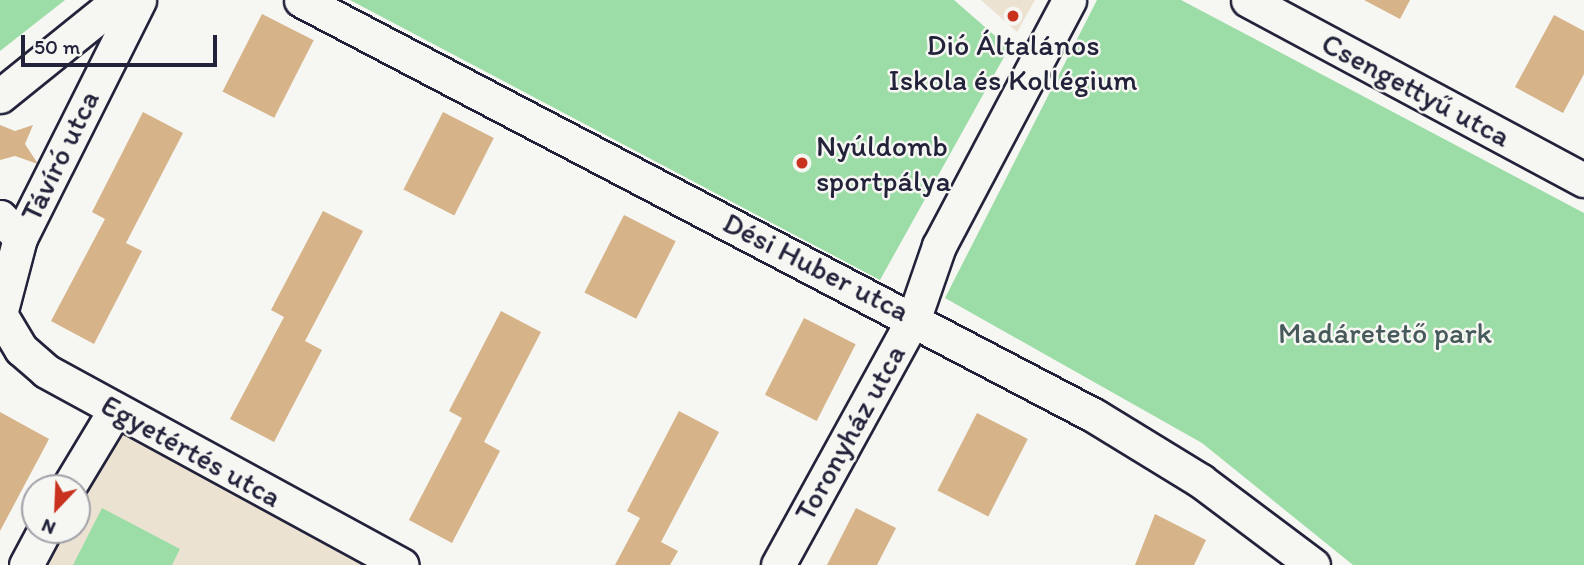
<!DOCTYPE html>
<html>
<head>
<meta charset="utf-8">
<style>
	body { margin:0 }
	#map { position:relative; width:1584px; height:565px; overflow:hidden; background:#f6f6f2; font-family:Itim,sans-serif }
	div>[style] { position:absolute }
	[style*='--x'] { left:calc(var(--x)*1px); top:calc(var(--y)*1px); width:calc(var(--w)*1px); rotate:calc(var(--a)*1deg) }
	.built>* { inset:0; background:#ece2d2 }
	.green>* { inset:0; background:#9cdda7 }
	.building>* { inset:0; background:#d6b388; transform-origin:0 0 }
	.roads { filter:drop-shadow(2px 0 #22223b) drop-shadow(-2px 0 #22223b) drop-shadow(0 2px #22223b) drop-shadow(0 -2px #22223b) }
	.minor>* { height:33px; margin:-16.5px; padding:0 16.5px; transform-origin:16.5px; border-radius:16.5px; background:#f6f6f2 }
	.dots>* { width:19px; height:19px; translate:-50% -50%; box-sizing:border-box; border:4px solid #f6f6f2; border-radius:50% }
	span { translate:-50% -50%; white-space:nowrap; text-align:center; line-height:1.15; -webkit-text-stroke:5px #f6f6f2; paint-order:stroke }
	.poi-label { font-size:30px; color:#22223b }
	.left { translate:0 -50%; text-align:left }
	.street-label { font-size:30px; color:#22223b }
	.park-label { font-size:30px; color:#475a5b }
	.north { position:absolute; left:21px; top:474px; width:70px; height:70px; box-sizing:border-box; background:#f6f6f2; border:2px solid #a1a1a9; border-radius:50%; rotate:203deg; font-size:19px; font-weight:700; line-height:28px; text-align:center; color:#22223b }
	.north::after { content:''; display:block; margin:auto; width:24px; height:32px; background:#c8321e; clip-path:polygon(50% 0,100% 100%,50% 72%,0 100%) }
	.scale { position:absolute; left:21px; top:35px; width:196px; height:32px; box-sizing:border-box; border:4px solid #22223b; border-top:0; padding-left:9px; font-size:21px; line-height:24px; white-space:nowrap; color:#22223b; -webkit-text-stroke:5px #f6f6f2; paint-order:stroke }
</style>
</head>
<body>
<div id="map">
	<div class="built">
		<i style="clip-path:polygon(981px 0,1035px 0,1017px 32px)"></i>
		<i style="clip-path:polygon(116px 419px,388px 565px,37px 565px,56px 530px,77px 530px,77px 492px)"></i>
	</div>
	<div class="green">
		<i style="clip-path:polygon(0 0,65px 0,0 51px)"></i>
		<i style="clip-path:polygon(350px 0,954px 0,1009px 48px,880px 280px)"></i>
		<i style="clip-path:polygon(1097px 0,1181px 0,1584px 213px,1584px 565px,1353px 565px,1202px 443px,945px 298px)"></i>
		<i style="clip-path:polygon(102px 508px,180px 549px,172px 565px,73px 565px)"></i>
	</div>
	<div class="building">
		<i style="clip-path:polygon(1364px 0,1410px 0,1400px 19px)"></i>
		<i style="left:262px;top:14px;width:58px;height:87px;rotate:27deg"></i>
		<i style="clip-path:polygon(1554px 15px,1584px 31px,1584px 74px,1563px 113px,1515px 87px)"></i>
		<i style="clip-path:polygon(143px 112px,183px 133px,126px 243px,142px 251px,94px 344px,51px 321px,105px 219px,92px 212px)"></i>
		<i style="left:443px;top:112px;width:57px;height:87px;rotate:27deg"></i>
		<i style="clip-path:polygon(0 125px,15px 131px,33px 125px,25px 144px,38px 164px,15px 156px,0 160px)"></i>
		<i style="clip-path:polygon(323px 211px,363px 231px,305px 341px,322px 350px,274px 442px,230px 419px,284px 317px,271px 310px)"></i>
		<i style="left:624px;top:215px;width:58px;height:87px;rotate:27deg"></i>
		<i style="clip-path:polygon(501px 311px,541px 332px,484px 442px,500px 451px,452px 543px,409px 520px,462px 418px,449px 411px)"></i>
		<i style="left:804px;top:318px;width:58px;height:86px;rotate:27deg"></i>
		<i style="clip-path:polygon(679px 411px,719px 432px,661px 542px,678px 551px,670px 565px,615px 565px,640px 518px,627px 511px)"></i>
		<i style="clip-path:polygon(0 412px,49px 439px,0 531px)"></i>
		<i style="left:977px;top:413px;width:57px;height:87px;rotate:27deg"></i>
		<i style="clip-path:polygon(856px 508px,896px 528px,877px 565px,827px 565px)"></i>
		<i style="clip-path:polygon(1155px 514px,1206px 540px,1194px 565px,1135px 565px)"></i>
	</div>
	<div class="roads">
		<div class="minor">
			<i style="--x:301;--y:0;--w:896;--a:27.65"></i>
			<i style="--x:1095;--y:416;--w:124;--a:31.5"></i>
			<i style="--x:1201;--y:481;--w:140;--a:36.9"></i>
			<i style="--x:1248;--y:0;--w:381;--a:28.2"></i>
			<i style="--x:0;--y:96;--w:153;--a:-38.9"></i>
			<i style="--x:0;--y:217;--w:29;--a:46"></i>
			<i style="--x:20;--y:238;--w:79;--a:104.7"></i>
			<i style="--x:20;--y:238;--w:266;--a:-63.4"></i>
			<i style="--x:0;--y:314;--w:41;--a:59"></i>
			<i style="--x:21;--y:349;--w:33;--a:41"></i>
			<i style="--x:46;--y:371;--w:405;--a:28.6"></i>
			<i style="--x:68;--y:488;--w:91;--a:-58.9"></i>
			<i style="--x:26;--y:565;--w:40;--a:-62"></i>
			<i style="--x:778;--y:565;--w:282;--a:-61.2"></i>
			<i style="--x:914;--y:318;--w:76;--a:-70.9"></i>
			<i style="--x:939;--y:246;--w:278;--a:-62.1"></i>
		</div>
	</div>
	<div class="dots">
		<i style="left:1013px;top:16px;background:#c8321e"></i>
		<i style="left:802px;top:163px;background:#c8321e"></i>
	</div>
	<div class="poi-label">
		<span style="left:1013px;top:62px">Dió Általános<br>Iskola és Kollégium</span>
		<span class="left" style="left:816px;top:163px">Nyúldomb<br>sportpálya</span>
	</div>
	<div class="street-label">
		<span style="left:1416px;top:90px;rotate:28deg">Csengettyű utca</span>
		<span style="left:60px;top:156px;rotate:-64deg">Távíró utca</span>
		<span style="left:816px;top:267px;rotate:27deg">Dési Huber utca</span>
		<span style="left:850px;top:433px;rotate:-61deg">Toronyház utca</span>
		<span style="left:191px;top:451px;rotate:29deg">Egyetértés utca</span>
	</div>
	<div class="park-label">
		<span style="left:1385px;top:333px">Madáretető park</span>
	</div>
	<div class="north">N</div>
	<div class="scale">50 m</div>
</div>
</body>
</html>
